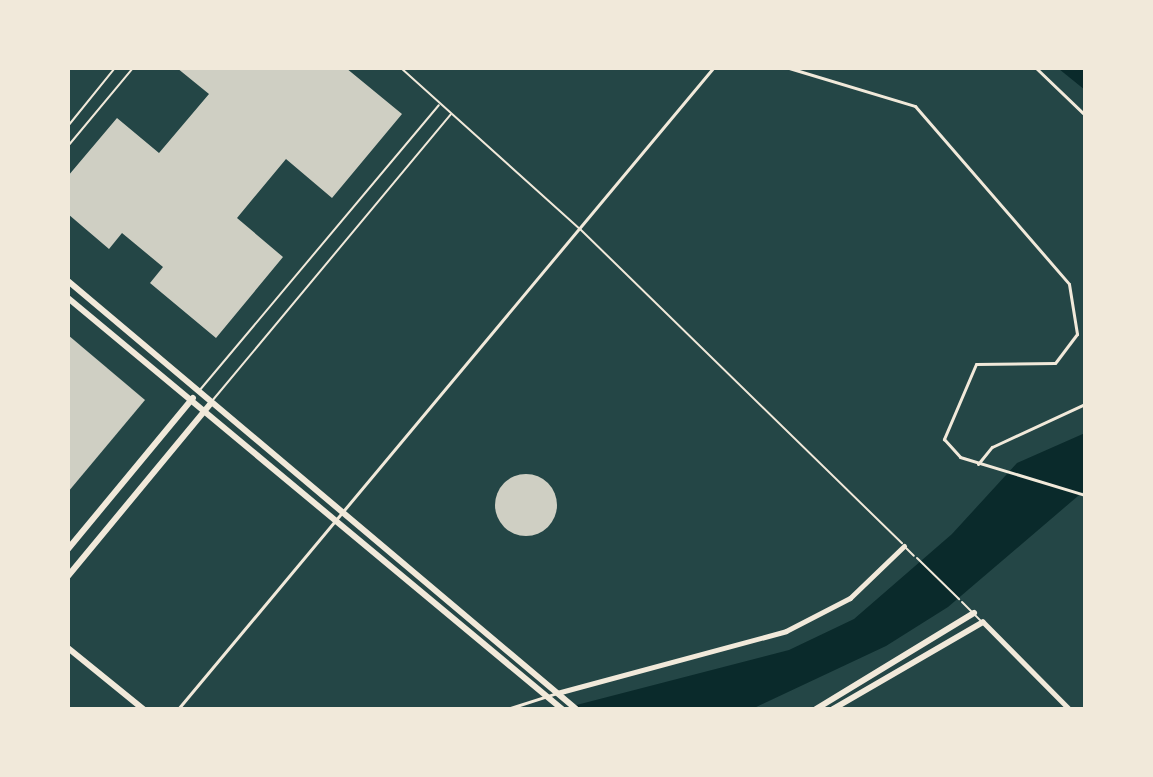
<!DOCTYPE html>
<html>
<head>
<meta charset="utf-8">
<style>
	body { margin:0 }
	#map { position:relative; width:1153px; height:777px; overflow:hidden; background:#0f3d3e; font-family:Poppins,sans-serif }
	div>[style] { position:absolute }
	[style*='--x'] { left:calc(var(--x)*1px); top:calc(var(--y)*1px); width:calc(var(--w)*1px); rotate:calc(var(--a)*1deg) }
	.green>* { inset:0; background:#244646; transform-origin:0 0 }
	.water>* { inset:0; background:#0a2a2b }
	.building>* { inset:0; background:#cfcfc3 }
	.round { border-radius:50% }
	.service>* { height:2px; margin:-1px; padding:0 1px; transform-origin:1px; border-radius:1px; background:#f1e9da }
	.pedestrian>* { height:3px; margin:-1.5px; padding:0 1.5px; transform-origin:1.5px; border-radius:1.5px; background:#f1e9da }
	.minor>* { height:5px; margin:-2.5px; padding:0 2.5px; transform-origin:2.5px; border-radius:2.5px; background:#f1e9da }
	.tertiary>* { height:6px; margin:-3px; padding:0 3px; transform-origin:3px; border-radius:3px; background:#f1e9da }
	span { translate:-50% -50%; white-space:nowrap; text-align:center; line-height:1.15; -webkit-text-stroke:6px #f1e9da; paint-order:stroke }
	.frame { position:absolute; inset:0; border:70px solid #f1e9da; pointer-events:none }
</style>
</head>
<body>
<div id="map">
	<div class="green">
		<i style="left:68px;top:68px;width:1017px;height:641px"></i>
	</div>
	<div class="water">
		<i style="clip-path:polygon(1058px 68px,1085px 68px,1085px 90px,1059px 69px)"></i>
		<i style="clip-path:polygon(1085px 433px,1085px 490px,948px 607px,886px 646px,752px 709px,561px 709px,789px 650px,854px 619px,952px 534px,1017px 463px)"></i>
	</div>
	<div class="building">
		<i style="clip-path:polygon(177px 68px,346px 68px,402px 114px,332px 198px,286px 159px,237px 218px,283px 257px,216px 338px,150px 283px,163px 267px,122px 233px,109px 249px,68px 214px,68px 176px,117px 118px,159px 153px,209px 94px)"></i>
		<i style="clip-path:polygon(68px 335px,145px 400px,68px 492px)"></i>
		<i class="round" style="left:495px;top:474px;width:62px;height:62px"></i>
	</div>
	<div class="service">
		<i style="--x:401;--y:68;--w:241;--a:42"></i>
		<i style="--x:580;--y:229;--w:450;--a:44.3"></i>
		<i style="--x:68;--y:126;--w:75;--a:-51"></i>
		<i style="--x:68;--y:146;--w:102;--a:-50.2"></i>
		<i style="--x:199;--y:391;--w:373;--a:-50"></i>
		<i style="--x:212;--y:401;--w:373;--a:-50.2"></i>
		<i style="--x:906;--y:548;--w:11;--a:45"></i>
		<i style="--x:917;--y:558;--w:59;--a:44.3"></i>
		<i style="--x:962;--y:602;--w:27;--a:45"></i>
	</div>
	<div class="pedestrian">
		<i style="--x:789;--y:68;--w:132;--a:16.8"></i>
		<i style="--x:915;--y:106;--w:235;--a:49.1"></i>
		<i style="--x:1069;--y:284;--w:51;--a:80.9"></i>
		<i style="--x:1077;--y:334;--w:36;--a:127"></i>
		<i style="--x:1055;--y:363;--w:79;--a:179.3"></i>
		<i style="--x:976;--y:364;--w:82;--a:113.1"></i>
		<i style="--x:944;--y:439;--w:24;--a:48"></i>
		<i style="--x:960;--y:457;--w:131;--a:16.9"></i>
		<i style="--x:1036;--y:68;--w:68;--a:43.8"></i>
		<i style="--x:978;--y:464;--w:22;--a:-51"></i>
		<i style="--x:992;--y:447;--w:102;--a:-24.8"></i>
		<i style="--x:178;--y:709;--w:835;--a:-50.15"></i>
		<i style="--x:507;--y:709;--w:52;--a:-17.7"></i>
	</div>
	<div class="minor">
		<i style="--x:983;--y:622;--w:122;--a:45.3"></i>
		<i style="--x:557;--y:693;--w:237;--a:-15.1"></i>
		<i style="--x:786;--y:631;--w:72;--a:-27.3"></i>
		<i style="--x:850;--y:598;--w:75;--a:-43.9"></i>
	</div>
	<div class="tertiary">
		<i style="--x:68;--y:281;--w:664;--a:40.11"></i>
		<i style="--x:68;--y:298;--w:643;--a:39.76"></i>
		<i style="--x:68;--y:549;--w:196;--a:-50.4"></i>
		<i style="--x:68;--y:576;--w:224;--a:-50.4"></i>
		<i style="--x:68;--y:648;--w:97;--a:39.1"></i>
		<i style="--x:816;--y:709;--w:185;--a:-31.3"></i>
		<i style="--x:833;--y:709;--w:173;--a:-30.1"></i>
	</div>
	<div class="frame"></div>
</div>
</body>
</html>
